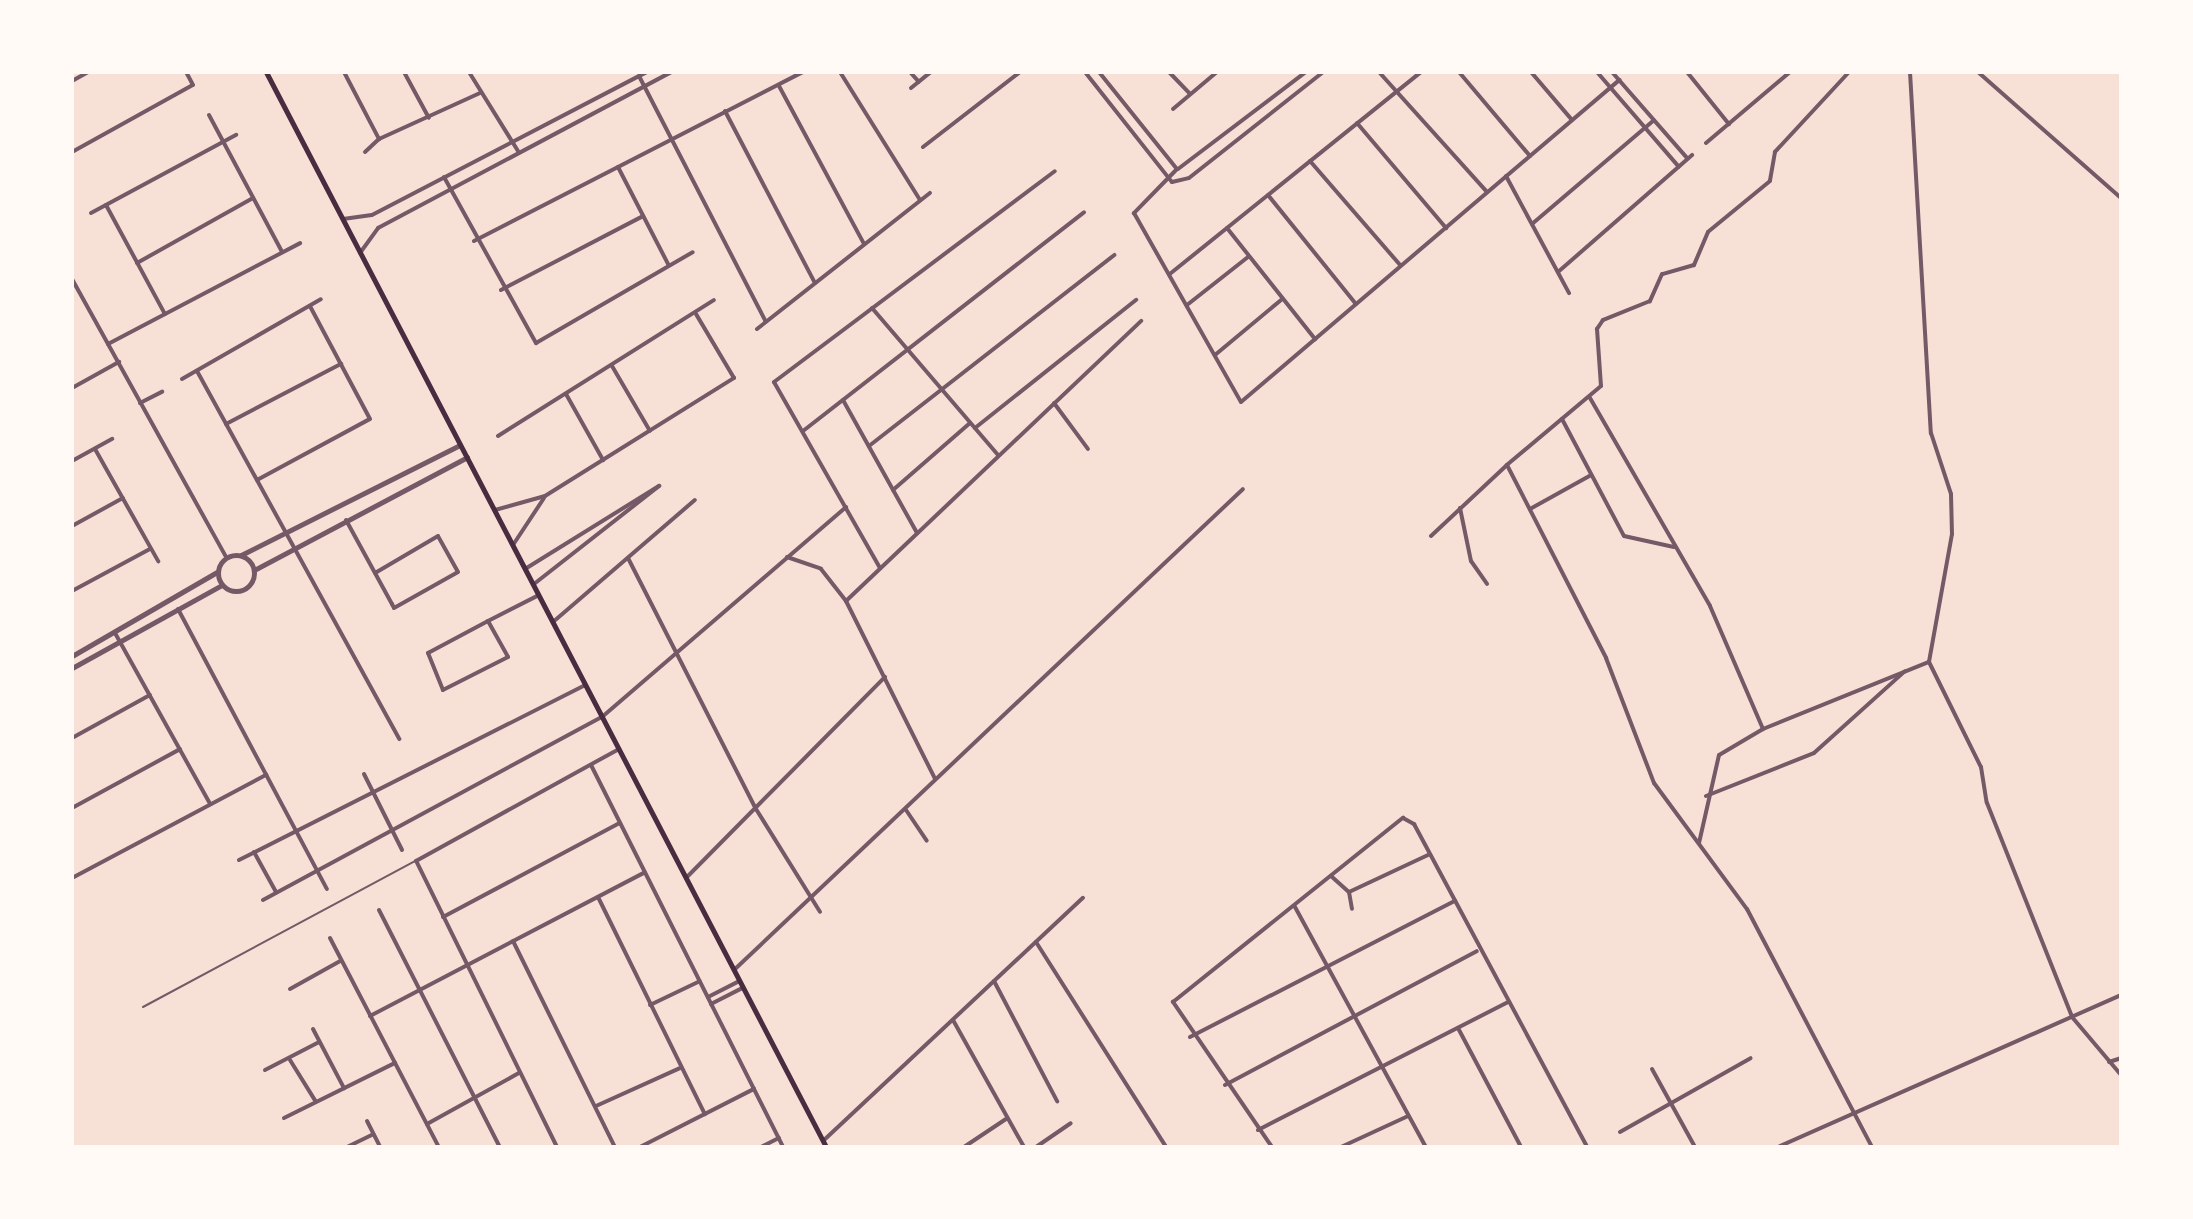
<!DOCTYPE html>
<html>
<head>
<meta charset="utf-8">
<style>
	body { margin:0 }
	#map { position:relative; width:2193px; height:1219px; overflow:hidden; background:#f7e1d7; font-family:"Sofia Sans Condensed",sans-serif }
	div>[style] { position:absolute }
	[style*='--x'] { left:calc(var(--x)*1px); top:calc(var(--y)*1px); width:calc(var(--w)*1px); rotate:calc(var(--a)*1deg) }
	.service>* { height:2px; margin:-1px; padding:0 1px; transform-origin:1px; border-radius:1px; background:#755966 }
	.minor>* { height:4px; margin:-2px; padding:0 2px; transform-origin:2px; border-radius:2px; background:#755966 }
	.tertiary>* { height:5px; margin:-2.5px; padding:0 2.5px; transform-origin:2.5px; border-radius:2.5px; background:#755966 }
	.tertiary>.ring { margin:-2.5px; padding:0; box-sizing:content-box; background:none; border:5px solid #755966; border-radius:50% }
	.secondary>* { height:5px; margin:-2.5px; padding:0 2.5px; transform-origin:2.5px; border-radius:2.5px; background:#4a2c40 }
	span { translate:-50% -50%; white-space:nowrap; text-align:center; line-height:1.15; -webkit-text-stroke:8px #fffaf5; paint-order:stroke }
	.frame { position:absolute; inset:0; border:74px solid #fffaf5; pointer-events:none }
</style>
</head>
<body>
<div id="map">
	<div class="service">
		<i style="--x:143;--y:1007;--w:309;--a:-28.2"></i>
	</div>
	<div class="minor">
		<i style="--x:344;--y:72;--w:76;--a:62.4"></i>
		<i style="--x:404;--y:72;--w:52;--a:61.5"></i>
		<i style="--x:469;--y:72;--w:93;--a:58.2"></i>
		<i style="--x:840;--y:72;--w:151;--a:58"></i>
		<i style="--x:910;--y:72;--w:13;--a:48"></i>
		<i style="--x:1085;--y:72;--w:140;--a:51.7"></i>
		<i style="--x:1099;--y:72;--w:124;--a:51.2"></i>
		<i style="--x:1169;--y:72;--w:30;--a:46"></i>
		<i style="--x:1379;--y:72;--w:161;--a:48"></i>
		<i style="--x:1459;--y:72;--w:110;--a:49.8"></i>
		<i style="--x:1531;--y:72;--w:63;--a:49.5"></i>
		<i style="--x:1597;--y:72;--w:125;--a:49.2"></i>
		<i style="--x:1612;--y:72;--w:114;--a:48.9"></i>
		<i style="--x:1687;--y:72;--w:67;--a:51.1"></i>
		<i style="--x:1849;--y:72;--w:109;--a:132.8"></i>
		<i style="--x:1775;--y:152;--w:29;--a:100"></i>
		<i style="--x:1770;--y:181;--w:80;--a:140.6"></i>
		<i style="--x:1708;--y:232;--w:36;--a:113"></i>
		<i style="--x:1694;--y:265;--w:33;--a:164"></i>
		<i style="--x:1662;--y:274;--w:30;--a:114"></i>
		<i style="--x:1650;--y:301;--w:51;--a:158"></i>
		<i style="--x:1603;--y:320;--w:11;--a:124"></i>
		<i style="--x:1597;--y:329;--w:57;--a:86"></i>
		<i style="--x:1601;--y:386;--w:123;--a:140"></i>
		<i style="--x:1507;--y:465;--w:217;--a:62.8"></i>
		<i style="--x:1606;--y:658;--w:134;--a:69"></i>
		<i style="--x:1654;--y:783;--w:157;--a:53.6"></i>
		<i style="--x:1747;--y:909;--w:269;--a:62.3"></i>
		<i style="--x:1910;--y:72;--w:362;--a:86.7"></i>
		<i style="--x:1931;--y:433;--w:64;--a:71.8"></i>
		<i style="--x:1951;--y:494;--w:40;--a:88.6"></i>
		<i style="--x:1952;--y:534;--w:130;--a:100.2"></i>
		<i style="--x:1929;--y:662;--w:117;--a:63.7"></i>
		<i style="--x:1981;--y:767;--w:36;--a:81"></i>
		<i style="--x:1987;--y:803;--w:230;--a:68.3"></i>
		<i style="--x:2072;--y:1017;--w:76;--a:49.8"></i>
		<i style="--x:1978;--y:72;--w:191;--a:41.4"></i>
		<i style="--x:639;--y:76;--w:275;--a:62.7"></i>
		<i style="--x:72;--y:81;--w:18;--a:-29"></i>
		<i style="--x:779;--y:86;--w:179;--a:61.7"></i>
		<i style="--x:911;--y:88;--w:26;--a:-39"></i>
		<i style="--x:1173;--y:109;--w:57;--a:-40.1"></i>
		<i style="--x:725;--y:111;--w:194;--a:62.4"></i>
		<i style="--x:209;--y:115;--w:155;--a:61.9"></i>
		<i style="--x:1357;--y:123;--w:138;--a:49.7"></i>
		<i style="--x:379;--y:139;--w:111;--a:-24.5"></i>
		<i style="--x:1706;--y:143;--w:110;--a:-40.2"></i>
		<i style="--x:923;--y:147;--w:123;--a:-37.7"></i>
		<i style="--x:72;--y:152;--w:138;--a:-29"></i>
		<i style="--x:193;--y:85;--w:15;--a:-118"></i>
		<i style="--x:365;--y:152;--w:19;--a:-43"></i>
		<i style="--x:1310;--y:161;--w:138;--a:49.1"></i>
		<i style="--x:618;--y:167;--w:109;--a:62.7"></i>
		<i style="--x:1177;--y:169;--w:62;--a:134.3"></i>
		<i style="--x:1134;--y:213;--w:217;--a:60.5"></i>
		<i style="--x:1241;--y:402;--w:497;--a:-40.4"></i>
		<i style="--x:1178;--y:169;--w:161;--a:-37.2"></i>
		<i style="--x:1506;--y:176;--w:133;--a:61.7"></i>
		<i style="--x:444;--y:177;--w:190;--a:61"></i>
		<i style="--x:536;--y:343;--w:181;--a:-30.1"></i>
		<i style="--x:1172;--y:182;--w:17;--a:-13"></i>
		<i style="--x:1189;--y:178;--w:171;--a:-38.3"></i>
		<i style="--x:1268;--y:195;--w:140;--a:51.1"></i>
		<i style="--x:106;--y:205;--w:124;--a:61.6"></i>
		<i style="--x:91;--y:213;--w:165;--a:-28.3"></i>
		<i style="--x:343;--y:219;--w:29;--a:-8"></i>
		<i style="--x:372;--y:215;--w:310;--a:-27.5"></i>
		<i style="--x:1532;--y:224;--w:160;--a:-40.4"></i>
		<i style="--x:1227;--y:228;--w:142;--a:51.6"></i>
		<i style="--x:474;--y:241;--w:370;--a:-27.2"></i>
		<i style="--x:360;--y:253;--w:31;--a:-54"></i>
		<i style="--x:378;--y:228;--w:332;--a:-28"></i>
		<i style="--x:137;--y:263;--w:133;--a:-29.3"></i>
		<i style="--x:1558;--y:272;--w:178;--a:-41.1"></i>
		<i style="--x:1171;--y:273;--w:321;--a:-38.8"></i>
		<i style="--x:72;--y:279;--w:318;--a:61"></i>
		<i style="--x:501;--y:290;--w:160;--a:-27.5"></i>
		<i style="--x:1187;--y:305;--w:78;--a:-38.2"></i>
		<i style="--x:872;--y:308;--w:194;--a:49.4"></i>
		<i style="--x:757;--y:329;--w:220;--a:-38.2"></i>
		<i style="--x:108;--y:344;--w:217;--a:-27.7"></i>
		<i style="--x:1215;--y:355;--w:86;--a:-39.8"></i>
		<i style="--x:612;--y:366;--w:75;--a:59.7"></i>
		<i style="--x:197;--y:371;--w:420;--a:61.2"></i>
		<i style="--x:182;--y:379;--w:160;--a:-29.9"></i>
		<i style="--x:72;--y:388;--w:54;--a:-29"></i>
		<i style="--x:566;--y:394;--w:76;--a:60.7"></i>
		<i style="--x:1590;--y:398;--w:240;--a:60"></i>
		<i style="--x:1710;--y:606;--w:134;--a:66.7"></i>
		<i style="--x:1763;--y:729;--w:51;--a:149.4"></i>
		<i style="--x:1719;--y:755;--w:90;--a:102.8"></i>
		<i style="--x:843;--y:400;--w:152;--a:60.9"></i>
		<i style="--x:140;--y:403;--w:25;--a:-27"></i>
		<i style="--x:1054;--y:403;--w:57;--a:53.5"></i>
		<i style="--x:1562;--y:419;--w:132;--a:62.1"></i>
		<i style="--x:1624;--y:536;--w:51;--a:12.4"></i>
		<i style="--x:226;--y:424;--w:130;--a:-27.6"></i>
		<i style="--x:975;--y:428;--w:206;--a:-38.5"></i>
		<i style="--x:803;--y:431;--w:356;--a:-37.9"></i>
		<i style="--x:498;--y:436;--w:255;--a:-32.2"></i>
		<i style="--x:869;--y:446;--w:311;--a:-37.9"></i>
		<i style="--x:95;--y:449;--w:129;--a:60.6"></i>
		<i style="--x:72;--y:461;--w:46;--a:-28.8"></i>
		<i style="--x:257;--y:480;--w:128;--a:-28.4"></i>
		<i style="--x:370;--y:419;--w:128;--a:-118"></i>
		<i style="--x:893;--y:490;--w:102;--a:-41"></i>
		<i style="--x:1460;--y:508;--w:54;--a:78.3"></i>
		<i style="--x:1471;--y:561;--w:28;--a:55"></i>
		<i style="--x:1530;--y:509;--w:70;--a:-29.1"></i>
		<i style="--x:495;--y:510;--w:52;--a:-15.6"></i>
		<i style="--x:545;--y:496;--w:223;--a:-32"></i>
		<i style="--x:734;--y:378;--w:74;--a:-120.7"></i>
		<i style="--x:346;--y:520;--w:96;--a:61.3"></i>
		<i style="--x:392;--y:604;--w:4;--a:63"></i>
		<i style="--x:394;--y:608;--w:73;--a:-29.4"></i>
		<i style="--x:458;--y:572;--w:41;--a:-119.1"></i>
		<i style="--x:438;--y:536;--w:73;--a:149.6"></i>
		<i style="--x:72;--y:526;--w:58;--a:-28.8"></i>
		<i style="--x:1431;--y:536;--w:104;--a:-43.1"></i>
		<i style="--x:513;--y:545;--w:56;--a:-56.6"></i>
		<i style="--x:787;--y:557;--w:36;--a:19"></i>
		<i style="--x:821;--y:569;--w:41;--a:52"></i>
		<i style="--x:846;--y:601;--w:199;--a:63.4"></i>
		<i style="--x:628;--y:558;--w:282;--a:63"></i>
		<i style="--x:756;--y:809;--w:121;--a:58.1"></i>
		<i style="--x:880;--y:568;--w:214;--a:-119.7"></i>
		<i style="--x:774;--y:382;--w:351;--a:-36.9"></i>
		<i style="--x:525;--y:569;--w:158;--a:-31.8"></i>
		<i style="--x:534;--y:584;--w:159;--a:-38.1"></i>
		<i style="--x:72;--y:591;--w:89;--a:-28.3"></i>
		<i style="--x:846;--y:601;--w:407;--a:-43.5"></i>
		<i style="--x:178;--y:609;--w:317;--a:62"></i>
		<i style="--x:488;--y:621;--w:41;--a:60.9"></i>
		<i style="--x:508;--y:657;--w:73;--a:153.1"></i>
		<i style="--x:443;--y:690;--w:40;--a:-112"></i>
		<i style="--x:428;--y:653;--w:68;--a:-28.1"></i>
		<i style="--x:488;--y:621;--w:57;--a:-27"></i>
		<i style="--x:553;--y:622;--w:187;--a:-40.7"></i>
		<i style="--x:115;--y:633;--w:196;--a:60.9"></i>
		<i style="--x:1763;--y:729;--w:179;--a:-22"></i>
		<i style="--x:72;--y:738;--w:89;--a:-28.9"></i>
		<i style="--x:591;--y:765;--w:428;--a:63.3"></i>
		<i style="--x:364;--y:774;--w:85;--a:63.4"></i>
		<i style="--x:1706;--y:796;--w:116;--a:-21.7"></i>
		<i style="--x:1814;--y:753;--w:122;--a:-42"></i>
		<i style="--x:72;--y:808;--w:123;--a:-28.6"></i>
		<i style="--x:906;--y:810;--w:37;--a:56"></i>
		<i style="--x:254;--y:852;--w:46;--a:61.2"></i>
		<i style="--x:239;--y:860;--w:388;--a:-26.8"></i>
		<i style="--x:1331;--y:876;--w:24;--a:42"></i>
		<i style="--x:72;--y:878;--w:220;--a:-28"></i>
		<i style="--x:686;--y:878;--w:283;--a:-45.3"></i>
		<i style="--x:1349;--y:892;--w:89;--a:-25.1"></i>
		<i style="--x:1349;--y:892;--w:17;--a:80"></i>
		<i style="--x:598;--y:897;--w:242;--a:63.8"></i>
		<i style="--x:263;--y:900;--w:385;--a:-28.4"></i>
		<i style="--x:602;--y:717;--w:322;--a:-40.7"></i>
		<i style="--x:1295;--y:907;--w:273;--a:61.4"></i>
		<i style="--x:379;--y:910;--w:266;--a:63"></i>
		<i style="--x:443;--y:917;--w:200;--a:-28"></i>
		<i style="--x:330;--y:938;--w:236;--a:62.5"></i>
		<i style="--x:513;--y:941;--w:230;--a:63.7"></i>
		<i style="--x:1036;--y:942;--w:243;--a:57.6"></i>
		<i style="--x:734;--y:970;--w:700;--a:-43.38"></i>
		<i style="--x:994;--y:981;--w:136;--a:62.3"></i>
		<i style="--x:290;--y:989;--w:57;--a:-29.2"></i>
		<i style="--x:708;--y:997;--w:35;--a:-27"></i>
		<i style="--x:711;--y:1004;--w:36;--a:-27"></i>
		<i style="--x:650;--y:1005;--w:55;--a:-25.6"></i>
		<i style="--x:370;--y:1016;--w:310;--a:-27.6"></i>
		<i style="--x:953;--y:1020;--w:145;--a:60.8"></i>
		<i style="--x:1458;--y:1028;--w:135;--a:62.1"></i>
		<i style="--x:313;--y:1029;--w:67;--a:62.3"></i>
		<i style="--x:1190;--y:1037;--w:298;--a:-27.2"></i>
		<i style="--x:290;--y:1060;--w:49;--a:58.2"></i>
		<i style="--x:2109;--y:1062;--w:13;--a:-18"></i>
		<i style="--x:1652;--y:1069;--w:89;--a:61.1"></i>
		<i style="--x:265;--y:1070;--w:61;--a:-27.4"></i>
		<i style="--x:1225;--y:1085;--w:285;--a:-28"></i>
		<i style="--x:596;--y:1106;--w:92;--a:-24.3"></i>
		<i style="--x:284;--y:1118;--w:124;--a:-26.4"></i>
		<i style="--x:367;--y:1121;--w:29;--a:63"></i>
		<i style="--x:427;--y:1124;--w:105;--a:-29"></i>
		<i style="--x:1258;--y:1130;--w:281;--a:-27.1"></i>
		<i style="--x:1620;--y:1132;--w:150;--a:-29.5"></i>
		<i style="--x:823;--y:1141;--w:356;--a:-43.1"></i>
		<i style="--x:347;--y:1147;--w:28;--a:-26"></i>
		<i style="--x:557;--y:1147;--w:319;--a:-116.2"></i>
		<i style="--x:416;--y:861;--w:232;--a:-28.9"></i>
		<i style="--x:640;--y:1147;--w:128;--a:-27"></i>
		<i style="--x:761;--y:1147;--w:20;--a:-27"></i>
		<i style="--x:964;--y:1147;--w:50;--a:-33.7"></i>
		<i style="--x:1036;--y:1147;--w:42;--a:-34.4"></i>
		<i style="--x:1272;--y:1147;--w:176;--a:-124.3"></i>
		<i style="--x:1173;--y:1002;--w:295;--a:-38.7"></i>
		<i style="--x:1403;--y:818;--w:13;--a:29"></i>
		<i style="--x:1414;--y:824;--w:366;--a:61.8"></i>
		<i style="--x:1341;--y:1147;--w:74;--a:-24.8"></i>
		<i style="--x:1778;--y:1147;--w:375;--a:-23.9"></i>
	</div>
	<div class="tertiary">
		<i class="ring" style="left:218px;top:555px;width:31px;height:31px"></i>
		<i style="--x:241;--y:555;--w:245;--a:-26.7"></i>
		<i style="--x:254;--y:570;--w:241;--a:-27.9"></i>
		<i style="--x:72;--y:656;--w:168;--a:-30.1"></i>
		<i style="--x:72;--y:668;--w:171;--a:-29"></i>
	</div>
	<div class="secondary">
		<i style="--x:266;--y:72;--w:1212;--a:62.48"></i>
	</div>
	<div class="frame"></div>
</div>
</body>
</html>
